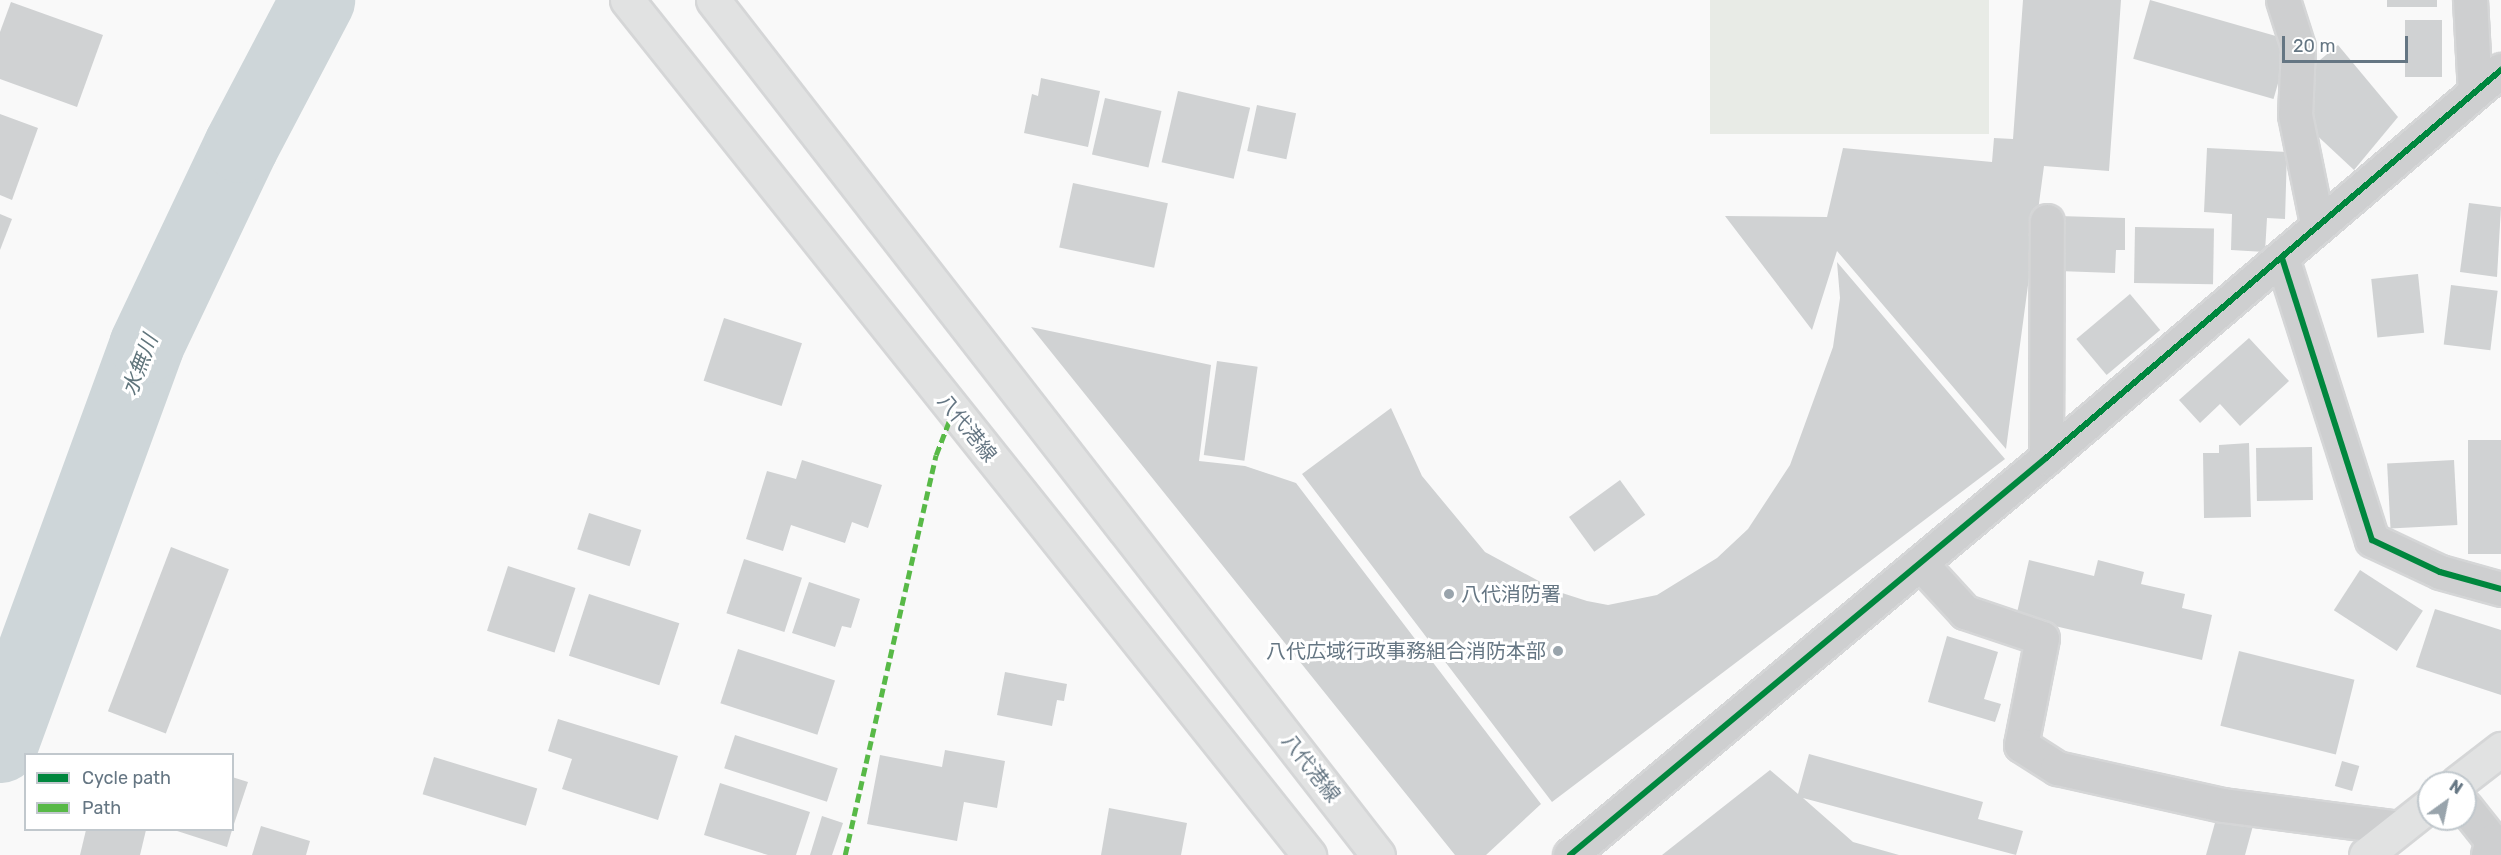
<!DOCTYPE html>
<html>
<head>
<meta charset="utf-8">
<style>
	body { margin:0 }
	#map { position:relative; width:2501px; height:855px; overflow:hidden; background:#f9f9f9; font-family:Rubik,"Noto Sans JP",sans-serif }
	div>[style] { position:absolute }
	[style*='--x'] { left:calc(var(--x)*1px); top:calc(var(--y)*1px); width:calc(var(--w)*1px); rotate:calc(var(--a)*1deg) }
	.green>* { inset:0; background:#e8ebe6; transform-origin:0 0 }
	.river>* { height:75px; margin:-37.5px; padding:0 37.5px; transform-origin:37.5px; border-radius:37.5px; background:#ced6d9 }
	.building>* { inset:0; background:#d0d2d3; transform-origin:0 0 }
	.roads { filter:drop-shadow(2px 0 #d5d6d7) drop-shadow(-2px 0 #d5d6d7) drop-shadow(0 2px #d5d6d7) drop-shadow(0 -2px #d5d6d7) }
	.minor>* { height:33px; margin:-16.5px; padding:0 16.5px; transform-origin:16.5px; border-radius:16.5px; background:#cecfd0 }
	.major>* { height:33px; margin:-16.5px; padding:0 16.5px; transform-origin:16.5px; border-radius:16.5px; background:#e1e2e2 }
	.quiet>* { height:4.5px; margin-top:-2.25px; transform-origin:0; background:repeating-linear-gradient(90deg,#58b947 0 9px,transparent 0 13.5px) }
	.cycleway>* { height:6px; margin:-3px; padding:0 3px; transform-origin:3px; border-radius:3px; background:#00873e }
	.dots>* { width:16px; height:16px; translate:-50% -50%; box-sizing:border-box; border:3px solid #fff; border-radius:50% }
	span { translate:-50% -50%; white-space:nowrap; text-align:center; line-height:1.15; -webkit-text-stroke:6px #fff; paint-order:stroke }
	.street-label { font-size:20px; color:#657683 }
	.poi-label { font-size:20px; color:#657683 }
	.left { translate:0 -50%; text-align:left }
	.right { translate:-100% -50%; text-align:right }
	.water-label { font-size:21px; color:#60757c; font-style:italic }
	.legend { position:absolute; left:24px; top:753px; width:210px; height:78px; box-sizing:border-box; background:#fff; border:2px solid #c1c8cd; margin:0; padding:8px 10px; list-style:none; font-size:18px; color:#657683 }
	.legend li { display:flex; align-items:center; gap:12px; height:30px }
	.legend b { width:30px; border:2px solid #c1c8cd }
	.north { position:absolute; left:2417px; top:771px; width:60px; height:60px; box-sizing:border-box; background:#fff; border:2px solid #c1c8cd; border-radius:50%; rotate:33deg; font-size:16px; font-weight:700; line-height:24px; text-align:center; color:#657683 }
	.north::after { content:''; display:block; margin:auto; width:21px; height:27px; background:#99a4ac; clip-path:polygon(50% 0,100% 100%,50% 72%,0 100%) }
	.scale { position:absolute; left:2282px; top:36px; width:126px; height:27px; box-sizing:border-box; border:3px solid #657683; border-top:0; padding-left:8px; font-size:18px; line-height:21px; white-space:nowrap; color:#657683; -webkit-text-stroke:4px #fff; paint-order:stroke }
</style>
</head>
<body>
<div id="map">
	<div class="green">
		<i style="left:1710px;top:0;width:279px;height:134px"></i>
	</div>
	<div class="river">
		<i style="--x:0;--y:745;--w:426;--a:-69.9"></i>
		<i style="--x:146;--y:345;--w:221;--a:-64.6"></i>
		<i style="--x:241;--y:145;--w:164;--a:-62.3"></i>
	</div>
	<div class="building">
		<i style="clip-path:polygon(2023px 0,2121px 0,2109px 171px,2044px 166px,2006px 449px,1837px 251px,1812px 330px,1725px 216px,1827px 217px,1843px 148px,1992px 162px,1994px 138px,2013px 139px)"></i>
		<i style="left:2150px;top:0;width:146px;height:61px;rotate:16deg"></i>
		<i style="left:2387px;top:0;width:50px;height:7px"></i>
		<i style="clip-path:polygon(11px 2px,103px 35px,77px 107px,0 79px,0 32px)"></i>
		<i style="left:2405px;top:20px;width:37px;height:57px"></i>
		<i style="clip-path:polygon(2338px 45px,2398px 117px,2354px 170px,2295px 115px,2296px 80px)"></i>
		<i style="clip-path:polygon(1041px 78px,1100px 91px,1088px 147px,1024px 133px,1032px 94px,1038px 96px)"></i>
		<i style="left:1178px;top:91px;width:74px;height:73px;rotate:13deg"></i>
		<i style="left:1105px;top:98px;width:58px;height:58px;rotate:13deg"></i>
		<i style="left:1257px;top:105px;width:40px;height:47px;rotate:12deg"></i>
		<i style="clip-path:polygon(0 114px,38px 128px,12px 200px,0 195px)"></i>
		<i style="clip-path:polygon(2207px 148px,2287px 152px,2285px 219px,2267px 218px,2265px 252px,2231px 250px,2232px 214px,2204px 212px)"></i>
		<i style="left:1073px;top:183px;width:97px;height:66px;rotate:12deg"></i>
		<i style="clip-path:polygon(2469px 203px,2501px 207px,2497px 277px,2460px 272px)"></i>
		<i style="clip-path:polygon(0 214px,12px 219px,0 250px)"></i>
		<i style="clip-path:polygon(2059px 216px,2125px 218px,2125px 250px,2116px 250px,2115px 273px,2058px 271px)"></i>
		<i style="left:2135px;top:227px;width:79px;height:56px;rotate:1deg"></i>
		<i style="clip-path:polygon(1837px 262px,2005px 459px,1552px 802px,1302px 474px,1391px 408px,1422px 476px,1485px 552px,1559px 592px,1587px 601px,1608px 605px,1657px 595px,1717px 558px,1748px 529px,1790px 465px,1833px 347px,1840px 298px)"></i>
		<i style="left:2418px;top:274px;width:59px;height:47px;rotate:84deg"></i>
		<i style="left:2451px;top:285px;width:47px;height:60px;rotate:7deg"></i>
		<i style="left:2130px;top:294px;width:47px;height:70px;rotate:50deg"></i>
		<i style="left:724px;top:318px;width:82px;height:66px;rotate:18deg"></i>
		<i style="clip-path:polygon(1031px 327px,1211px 365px,1199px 461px,1245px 466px,1296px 483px,1541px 804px,1486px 855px,1455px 855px)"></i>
		<i style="clip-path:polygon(2249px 338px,2289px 381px,2240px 426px,2220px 404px,2200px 423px,2179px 400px)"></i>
		<i style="left:1217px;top:361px;width:41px;height:95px;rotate:8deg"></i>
		<i style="left:2468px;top:440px;width:33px;height:114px"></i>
		<i style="clip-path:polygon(2249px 443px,2251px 517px,2204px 518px,2203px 453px,2219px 453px,2219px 445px)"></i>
		<i style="left:2312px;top:447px;width:53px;height:56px;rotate:89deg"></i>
		<i style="clip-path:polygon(802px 460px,882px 485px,868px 528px,852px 522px,845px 543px,791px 525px,783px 551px,746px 539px,767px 471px,796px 479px)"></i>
		<i style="left:2454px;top:460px;width:65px;height:67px;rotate:87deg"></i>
		<i style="left:1620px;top:480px;width:43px;height:63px;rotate:54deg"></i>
		<i style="left:589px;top:513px;width:55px;height:38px;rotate:18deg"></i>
		<i style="left:171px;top:547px;width:62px;height:176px;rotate:21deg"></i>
		<i style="left:744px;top:559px;width:61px;height:57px;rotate:18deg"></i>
		<i style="clip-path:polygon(2029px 560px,2094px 576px,2098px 560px,2144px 572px,2141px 584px,2185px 594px,2182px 608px,2212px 615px,2202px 660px,2016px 617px)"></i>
		<i style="left:508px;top:566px;width:71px;height:68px;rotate:18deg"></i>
		<i style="left:2360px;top:570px;width:75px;height:48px;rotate:33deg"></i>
		<i style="clip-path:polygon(809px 582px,860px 599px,851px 628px,842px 626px,835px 647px,792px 633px)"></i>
		<i style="left:589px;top:594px;width:95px;height:65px;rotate:18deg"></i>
		<i style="clip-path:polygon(2435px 609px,2501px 630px,2501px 695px,2416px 667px)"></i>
		<i style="clip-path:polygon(1947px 636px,1998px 652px,1984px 699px,2001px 704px,1995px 722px,1928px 702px)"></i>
		<i style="left:738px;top:649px;width:102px;height:57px;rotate:18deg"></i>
		<i style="left:2239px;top:651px;width:119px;height:77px;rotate:14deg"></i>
		<i style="clip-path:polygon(1005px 672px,1067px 684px,1064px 701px,1057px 700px,1052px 726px,997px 715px)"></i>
		<i style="clip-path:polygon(558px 719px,678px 756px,658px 820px,562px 789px,572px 759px,548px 751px)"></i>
		<i style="left:735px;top:735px;width:108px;height:35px;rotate:18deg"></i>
		<i style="clip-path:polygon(945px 750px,1005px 761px,997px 808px,964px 802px,957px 841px,867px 824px,880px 755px,942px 767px)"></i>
		<i style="clip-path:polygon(1809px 754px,1983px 802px,1978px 819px,2023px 831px,2016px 855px,1803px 798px,1853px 842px,1899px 855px,1662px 855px,1770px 770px,1798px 794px)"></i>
		<i style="left:434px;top:757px;width:108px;height:39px;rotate:17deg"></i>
		<i style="left:2342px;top:761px;width:18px;height:26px;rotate:16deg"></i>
		<i style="clip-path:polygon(232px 777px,248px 782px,233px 827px,232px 827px)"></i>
		<i style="clip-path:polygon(720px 783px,810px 812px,796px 855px,768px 855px,704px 835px)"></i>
		<i style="clip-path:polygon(1109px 808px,1187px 823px,1181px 855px,1101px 855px)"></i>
		<i style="clip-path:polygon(2218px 812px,2254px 822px,2245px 855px,2206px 855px)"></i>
		<i style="clip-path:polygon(822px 816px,843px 823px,832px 855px,810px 855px)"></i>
		<i style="clip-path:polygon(261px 826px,310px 841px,306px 855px,252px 855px)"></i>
		<i style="clip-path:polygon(86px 830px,146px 830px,140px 855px,80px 855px)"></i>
		<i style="clip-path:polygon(174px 830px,232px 830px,227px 847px)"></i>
	</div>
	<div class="roads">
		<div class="minor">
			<i style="--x:2283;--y:0;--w:49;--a:72.3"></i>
			<i style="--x:2298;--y:47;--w:68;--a:92.5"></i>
			<i style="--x:2295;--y:115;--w:110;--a:78.5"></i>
			<i style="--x:2470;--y:0;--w:91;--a:86.9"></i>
			<i style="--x:2282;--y:258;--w:296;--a:72.3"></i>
			<i style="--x:2372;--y:540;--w:75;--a:25.2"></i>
			<i style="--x:2440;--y:572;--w:63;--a:15.6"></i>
			<i style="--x:2046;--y:458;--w:237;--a:-89.8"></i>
			<i style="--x:1920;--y:563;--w:67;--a:47.4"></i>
			<i style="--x:1965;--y:612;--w:81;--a:18.7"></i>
			<i style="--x:2042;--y:638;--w:109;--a:101.1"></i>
			<i style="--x:2021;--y:745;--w:43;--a:32.6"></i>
			<i style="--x:2057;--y:768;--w:170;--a:12.6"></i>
			<i style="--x:2223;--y:805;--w:177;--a:7.4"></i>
			<i style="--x:2465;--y:807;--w:43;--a:51.5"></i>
			<i style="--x:2492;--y:841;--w:15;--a:106"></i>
			<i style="--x:1570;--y:855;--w:620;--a:-39.83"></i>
			<i style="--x:2046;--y:458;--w:598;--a:-40.46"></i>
		</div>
		<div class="major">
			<i style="--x:627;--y:0;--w:1094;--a:51.42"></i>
			<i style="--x:713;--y:0;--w:1083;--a:52.13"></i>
			<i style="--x:2457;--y:783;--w:56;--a:-37.7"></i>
			<i style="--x:2366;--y:855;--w:80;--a:-38.4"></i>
		</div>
	</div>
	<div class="quiet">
		<i style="--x:845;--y:855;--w:410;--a:-77.2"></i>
		<i style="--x:936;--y:455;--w:47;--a:-68.9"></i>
	</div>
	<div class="cycleway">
		<i style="--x:2282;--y:258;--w:296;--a:72.3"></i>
		<i style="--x:2372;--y:540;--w:75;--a:25.2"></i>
		<i style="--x:2440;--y:572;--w:63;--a:15.6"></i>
		<i style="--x:1570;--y:855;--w:620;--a:-39.83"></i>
		<i style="--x:2046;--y:458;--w:598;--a:-40.46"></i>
	</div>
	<div class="dots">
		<i style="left:1449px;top:594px;background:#99a4ac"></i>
		<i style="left:1558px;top:651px;background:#99a4ac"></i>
	</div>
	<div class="street-label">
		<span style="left:967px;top:428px;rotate:51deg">八代港線</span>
		<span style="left:1311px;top:768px;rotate:52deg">八代港線</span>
	</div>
	<div class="poi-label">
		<span class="left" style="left:1461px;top:594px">八代消防署</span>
		<span class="right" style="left:1546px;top:651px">八代広域行政事務組合消防本部</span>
	</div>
	<div class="water-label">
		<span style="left:140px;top:365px;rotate:-69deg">水無川</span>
	</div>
	<ul class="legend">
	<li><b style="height:8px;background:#00873e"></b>Cycle path</li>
	<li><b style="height:8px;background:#58b947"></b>Path</li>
	</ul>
	<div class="north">N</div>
	<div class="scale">20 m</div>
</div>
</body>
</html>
